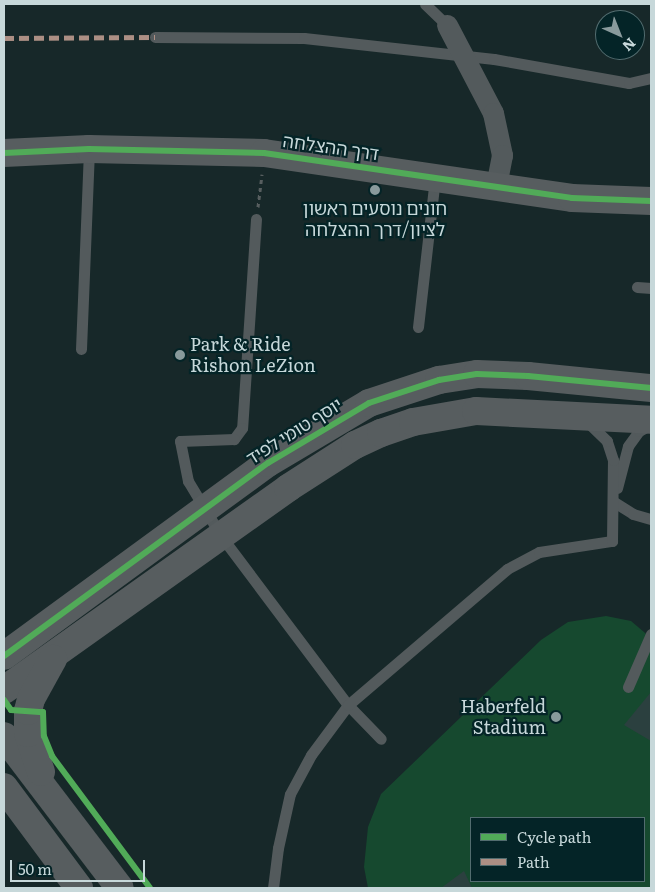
<!DOCTYPE html>
<html>
<head>
<meta charset="utf-8">
<style>
	body { margin:0 }
	#map { position:relative; width:655px; height:892px; overflow:hidden; background:#172829; font-family:Literata,"Noto Sans Hebrew",serif }
	div>[style] { position:absolute }
	[style*='--x'] { left:calc(var(--x)*1px); top:calc(var(--y)*1px); width:calc(var(--w)*1px); rotate:calc(var(--a)*1deg) }
	.green>* { inset:0; background:#16492f }
	.building>* { inset:0; background:#2b403f }
	.path>* { height:3px; margin-top:-1.5px; transform-origin:0; background:repeating-linear-gradient(90deg,#575e5f 0 4px,transparent 0 8px) }
	.lane>* { height:11px; margin:-5.5px; padding:0 5.5px; transform-origin:5.5px; border-radius:5.5px; background:#535a5c }
	.street>* { height:21px; margin:-10.5px; padding:0 10.5px; transform-origin:10.5px; border-radius:10.5px; background:#535a5c }
	.secondary>* { height:28px; margin:-14px; padding:0 14px; transform-origin:14px; border-radius:14px; background:#575d5f }
	.quiet>* { height:5px; margin-top:-2.5px; transform-origin:0; background:repeating-linear-gradient(90deg,#ac8f84 0 10px,transparent 0 15px) }
	.cycleway>* { height:6px; margin:-3px; padding:0 3px; transform-origin:3px; border-radius:3px; background:#51ab58 }
	.dots>* { width:14px; height:14px; translate:-50% -50%; box-sizing:border-box; border:2px solid #042427; border-radius:50% }
	span { translate:-50% -50%; white-space:nowrap; text-align:center; line-height:1.15; -webkit-text-stroke:4.5px #042427; paint-order:stroke }
	.street-label { font-size:18px; color:#c7d8da }
	.poi-label { font-size:18px; color:#c7d8da }
	.left { translate:0 -50%; text-align:left }
	.right { translate:-100% -50%; text-align:right }
	.frame { position:absolute; inset:0; border:5px solid #c7d8da; pointer-events:none }
	.legend { position:absolute; left:470px; top:817px; width:175px; height:65px; box-sizing:border-box; background:#042427; border:1px solid #526c6f; margin:0; padding:6px 9px; list-style:none; font-size:15px; color:#c7d8da }
	.legend li { display:flex; align-items:center; gap:10px; height:25px }
	.legend b { width:25px; border:1px solid #526c6f }
	.north { position:absolute; left:595px; top:10px; width:50px; height:50px; box-sizing:border-box; background:#042427; border:1px solid #526c6f; border-radius:50%; rotate:136deg; font-size:14px; font-weight:700; line-height:20px; text-align:center; color:#c7d8da }
	.north::after { content:''; display:block; margin:auto; width:18px; height:22px; background:#899a9c; clip-path:polygon(50% 0,100% 100%,50% 72%,0 100%) }
	.scale { position:absolute; left:10px; top:860px; width:135px; height:22px; box-sizing:border-box; border:2px solid #c7d8da; border-top:0; padding-left:6px; font-size:15px; line-height:18px; white-space:nowrap; color:#c7d8da; -webkit-text-stroke:4px #042427; paint-order:stroke }
</style>
</head>
<body>
<div id="map">
	<div class="green">
		<i style="clip-path:polygon(evenodd,606px 616px,631px 621px,651px 638px,651px 888px,368px 888px,364px 867px,368px 827px,381px 794px,541px 640px,568px 622px,606px 616px,471px 818px,644px 818px,644px 881px,471px 881px,471px 818px)"></i>
	</div>
	<div class="building">
		<i style="clip-path:polygon(651px 692px,651px 741px,624px 725px)"></i>
		<i style="clip-path:polygon(464px 871px,472px 888px,441px 888px)"></i>
	</div>
	<div class="path">
		<i style="--x:258;--y:207;--w:33;--a:-83"></i>
	</div>
	<div class="lane">
		<i style="--x:425;--y:4;--w:30;--a:44"></i>
		<i style="--x:155;--y:37;--w:149;--a:0.4"></i>
		<i style="--x:304;--y:38;--w:191;--a:6.3"></i>
		<i style="--x:494;--y:59;--w:137;--a:10.1"></i>
		<i style="--x:629;--y:83;--w:23;--a:-13"></i>
		<i style="--x:256;--y:219;--w:209;--a:93.8"></i>
		<i style="--x:242;--y:428;--w:14;--a:126"></i>
		<i style="--x:234;--y:439;--w:54;--a:177.9"></i>
		<i style="--x:180;--y:441;--w:41;--a:78.7"></i>
		<i style="--x:188;--y:481;--w:64;--a:59"></i>
		<i style="--x:221;--y:536;--w:211;--a:53.1"></i>
		<i style="--x:348;--y:705;--w:47;--a:45.9"></i>
		<i style="--x:637;--y:287;--w:14;--a:4"></i>
		<i style="--x:418;--y:327;--w:150;--a:-83.5"></i>
		<i style="--x:81;--y:349;--w:200;--a:-87.7"></i>
		<i style="--x:617;--y:488;--w:43;--a:-75.3"></i>
		<i style="--x:628;--y:446;--w:19;--a:-54"></i>
		<i style="--x:639;--y:431;--w:13;--a:-29"></i>
		<i style="--x:614;--y:502;--w:22;--a:32"></i>
		<i style="--x:633;--y:514;--w:19;--a:16"></i>
		<i style="--x:628;--y:687;--w:58;--a:-66.5"></i>
		<i style="--x:273;--y:888;--w:40;--a:-82.9"></i>
		<i style="--x:278;--y:848;--w:55;--a:-77.5"></i>
		<i style="--x:290;--y:794;--w:44;--a:-61.7"></i>
		<i style="--x:311;--y:755;--w:62;--a:-53.5"></i>
		<i style="--x:348;--y:705;--w:209;--a:-40.5"></i>
		<i style="--x:507;--y:569;--w:36;--a:-28"></i>
		<i style="--x:539;--y:552;--w:74;--a:-8.6"></i>
		<i style="--x:612;--y:541;--w:81;--a:-89.3"></i>
		<i style="--x:613;--y:460;--w:20;--a:-108"></i>
		<i style="--x:607;--y:441;--w:28;--a:-136"></i>
	</div>
	<div class="street">
		<i style="--x:447;--y:25;--w:99;--a:62.4"></i>
		<i style="--x:493;--y:113;--w:43;--a:77.9"></i>
		<i style="--x:502;--y:155;--w:33;--a:101"></i>
	</div>
	<div class="secondary">
		<i style="--x:4;--y:153;--w:85;--a:-2.7"></i>
		<i style="--x:89;--y:149;--w:175;--a:1.3"></i>
		<i style="--x:264;--y:153;--w:311;--a:8.3"></i>
		<i style="--x:572;--y:198;--w:79;--a:2.2"></i>
		<i style="--x:4;--y:656;--w:327;--a:-36.2"></i>
		<i style="--x:268;--y:463;--w:117;--a:-30.7"></i>
		<i style="--x:369;--y:403;--w:74;--a:-18.2"></i>
		<i style="--x:439;--y:380;--w:38;--a:-9"></i>
		<i style="--x:477;--y:374;--w:51;--a:2.2"></i>
		<i style="--x:528;--y:376;--w:124;--a:5.6"></i>
		<i style="--x:4;--y:690;--w:349;--a:-35.4"></i>
		<i style="--x:288;--y:488;--w:80;--a:-32.7"></i>
		<i style="--x:355;--y:445;--w:29;--a:-25"></i>
		<i style="--x:381;--y:433;--w:34;--a:-19"></i>
		<i style="--x:413;--y:422;--w:64;--a:-9.9"></i>
		<i style="--x:476;--y:411;--w:175;--a:2.9"></i>
		<i style="--x:4;--y:736;--w:191;--a:52.7"></i>
		<i style="--x:41;--y:772;--w:41;--a:-108.4"></i>
		<i style="--x:28;--y:733;--w:22;--a:-90"></i>
		<i style="--x:28;--y:711;--w:12;--a:-76"></i>
		<i style="--x:31;--y:699;--w:46;--a:-61.2"></i>
		<i style="--x:4;--y:787;--w:126;--a:53.4"></i>
	</div>
	<div class="quiet">
		<i style="--x:4;--y:38;--w:151;--a:-0.4"></i>
	</div>
	<div class="cycleway">
		<i style="--x:4;--y:153;--w:85;--a:-2.7"></i>
		<i style="--x:89;--y:149;--w:175;--a:1.3"></i>
		<i style="--x:264;--y:153;--w:311;--a:8.3"></i>
		<i style="--x:572;--y:198;--w:79;--a:2.2"></i>
		<i style="--x:4;--y:656;--w:327;--a:-36.2"></i>
		<i style="--x:268;--y:463;--w:117;--a:-30.7"></i>
		<i style="--x:369;--y:403;--w:74;--a:-18.2"></i>
		<i style="--x:439;--y:380;--w:38;--a:-9"></i>
		<i style="--x:477;--y:374;--w:51;--a:2.2"></i>
		<i style="--x:528;--y:376;--w:124;--a:5.6"></i>
		<i style="--x:4;--y:700;--w:12;--a:55"></i>
		<i style="--x:11;--y:710;--w:32;--a:4"></i>
		<i style="--x:43;--y:712;--w:24;--a:88"></i>
		<i style="--x:44;--y:736;--w:22;--a:68"></i>
		<i style="--x:52;--y:756;--w:164;--a:53.4"></i>
	</div>
	<div class="dots">
		<i style="left:375px;top:190px;background:#899a9c"></i>
		<i style="left:180px;top:355px;background:#899a9c"></i>
		<i style="left:556px;top:717px;background:#899a9c"></i>
	</div>
	<div class="street-label">
		<span style="left:331px;top:147px;rotate:8deg">דרך ההצלחה</span>
		<span style="left:294px;top:431px;rotate:-32deg">יוסף טומי לפיד</span>
	</div>
	<div class="poi-label">
		<span style="left:375px;top:219px">חונים נוסעים ראשון<br>לציון/דרך ההצלחה</span>
		<span class="left" style="left:190px;top:355px">Park &amp; Ride<br>Rishon LeZion</span>
		<span class="right" style="left:546px;top:717px">Haberfeld<br>Stadium</span>
	</div>
	<div class="frame"></div>
	<ul class="legend">
	<li><b style="height:6px;background:#51ab58"></b>Cycle path</li>
	<li><b style="height:6px;background:#ac8f84"></b>Path</li>
	</ul>
	<div class="north">N</div>
	<div class="scale">50 m</div>
</div>
</body>
</html>
